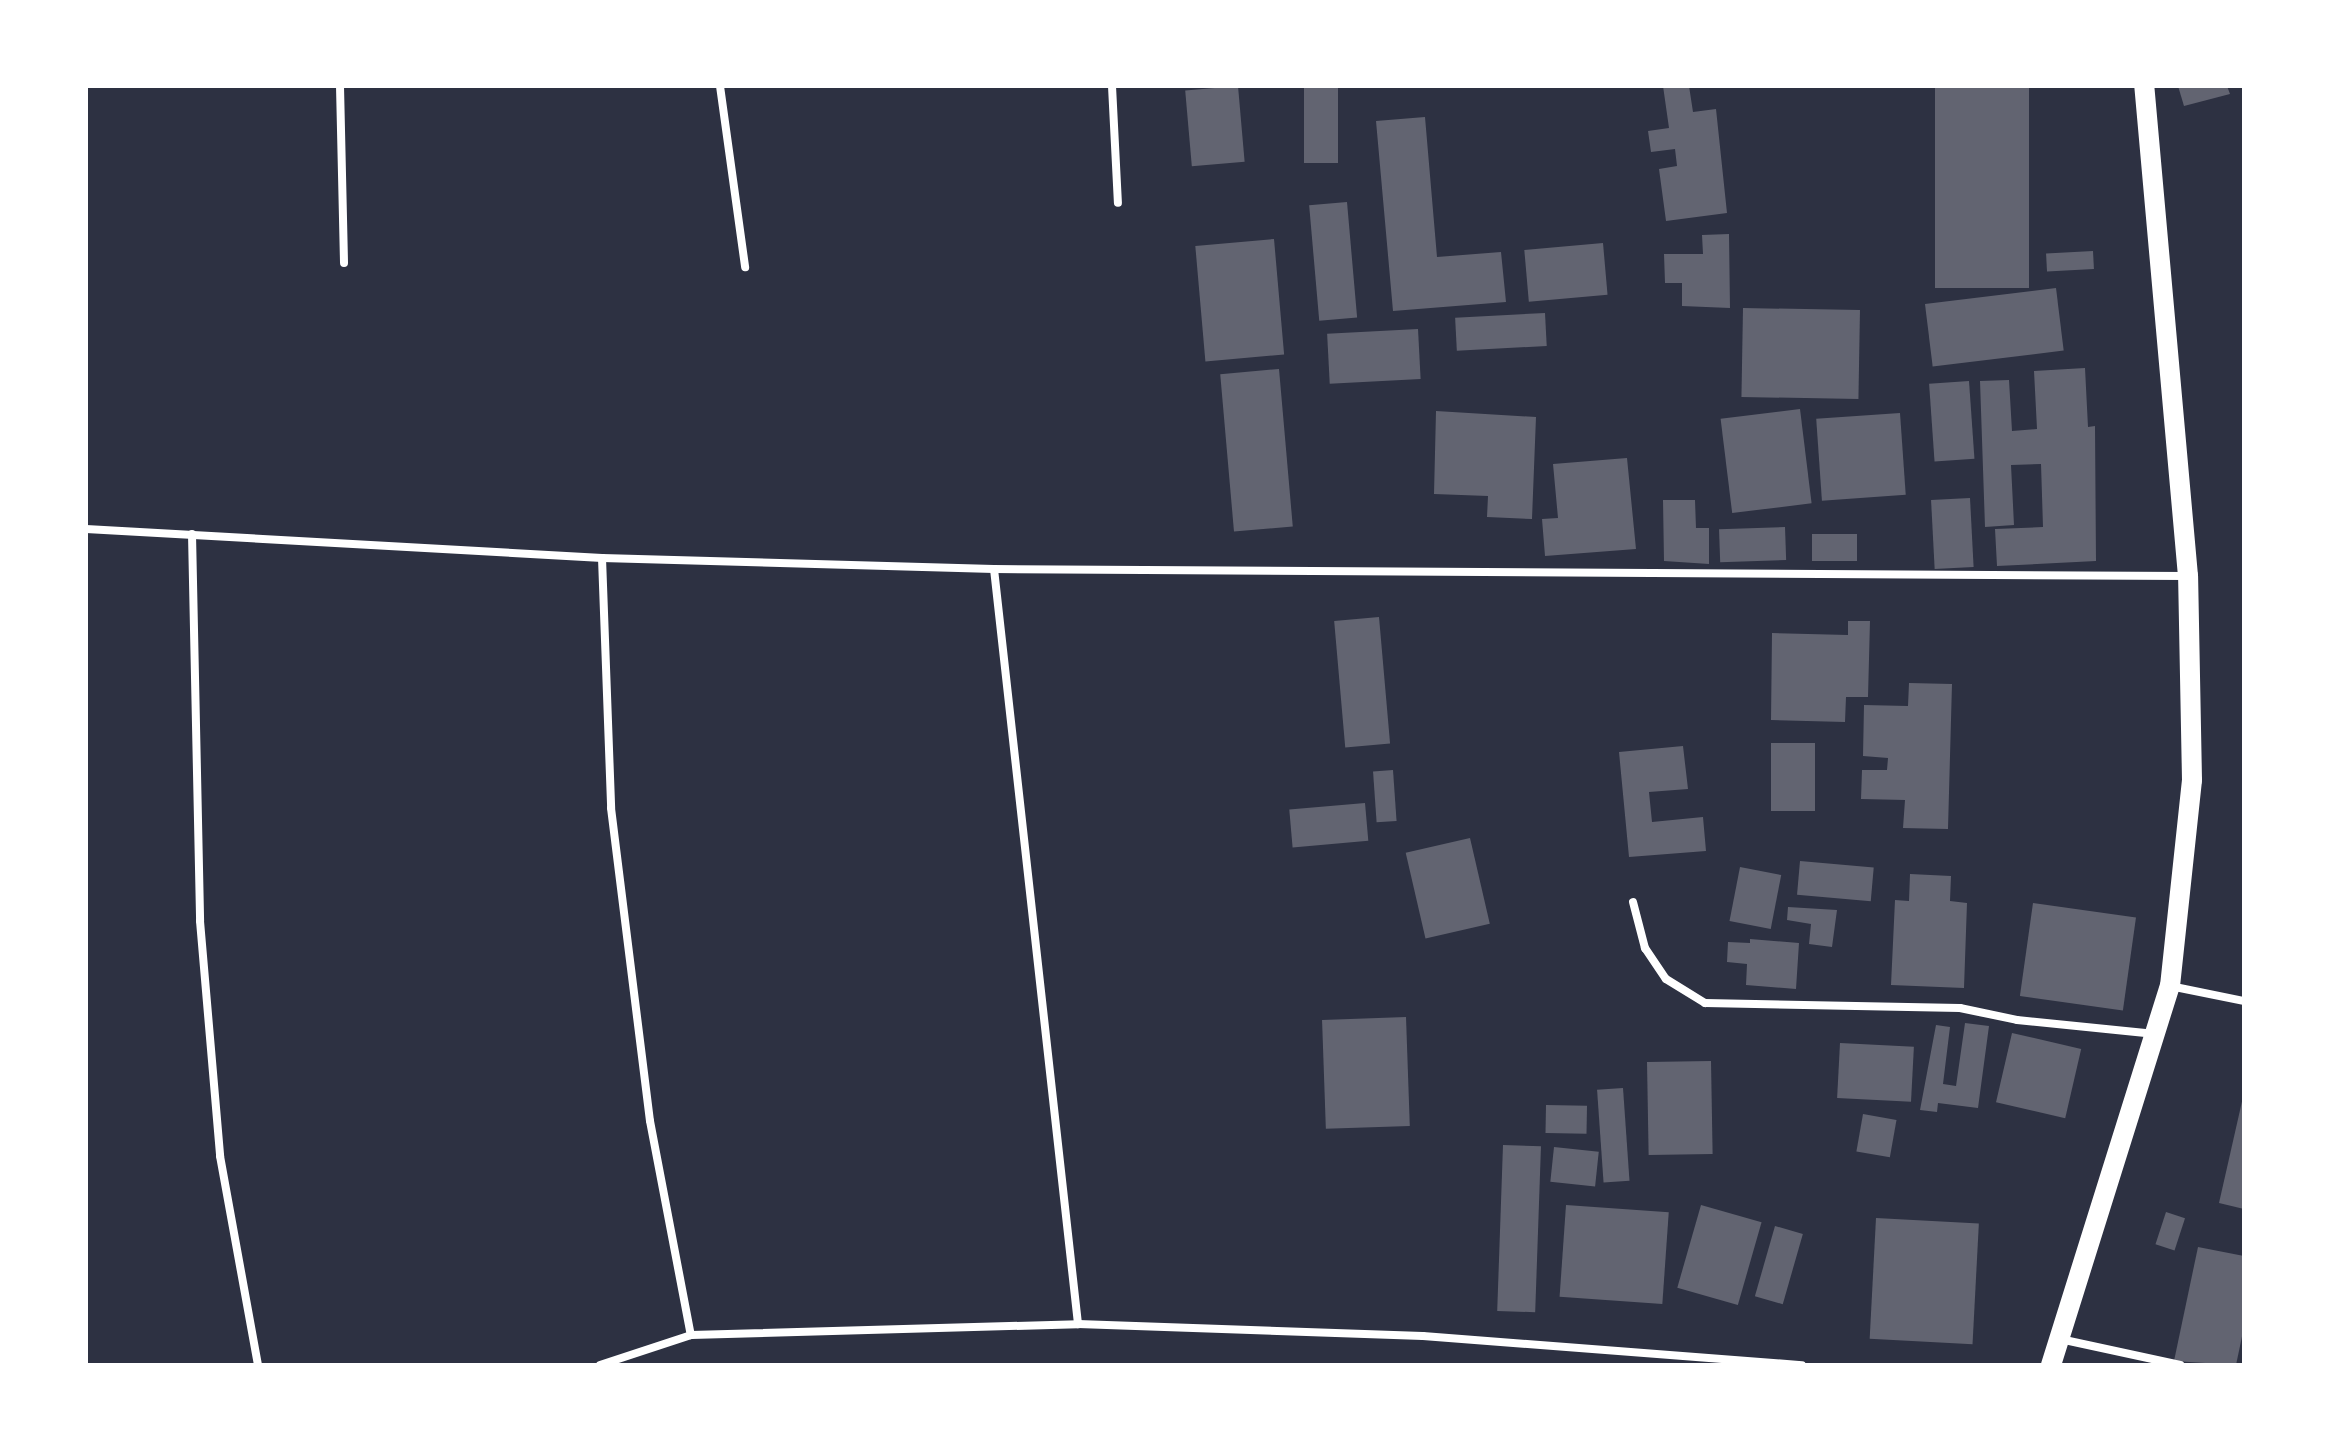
<!DOCTYPE html>
<html>
<head>
<meta charset="utf-8">
<style>
	body { margin:0 }
	#map { position:relative; width:2330px; height:1451px; overflow:hidden; background:#2d3142; font-family:"DejaVu Sans",sans-serif }
	div>[style] { position:absolute }
	[style*='--x'] { left:calc(var(--x)*1px); top:calc(var(--y)*1px); width:calc(var(--w)*1px); rotate:calc(var(--a)*1deg) }
	.building>* { inset:0; background:#626471; transform-origin:0 0 }
	.minor>* { height:8px; margin:-4px; padding:0 4px; transform-origin:4px; border-radius:4px; background:#fff }
	.primary>* { height:20px; margin:-10px; padding:0 10px; transform-origin:10px; border-radius:10px; background:#fff }
	span { translate:-50% -50%; white-space:nowrap; text-align:center; line-height:1.15; -webkit-text-stroke:8px #fff; paint-order:stroke }
	.frame { position:absolute; inset:0; border:88px solid #fff; pointer-events:none }
</style>
</head>
<body>
<div id="map">
	<div class="building">
		<i style="left:1238px;top:86px;width:76px;height:53px;rotate:85deg"></i>
		<i style="left:1304px;top:86px;width:34px;height:77px"></i>
		<i style="clip-path:polygon(1663px 86px,1689px 86px,1693px 112px,1716px 109px,1727px 213px,1666px 221px,1659px 169px,1677px 166px,1675px 149px,1651px 152px,1648px 131px,1669px 128px)"></i>
		<i style="left:1935px;top:86px;width:94px;height:202px"></i>
		<i style="clip-path:polygon(2178px 86px,2227px 86px,2230px 94px,2184px 106px)"></i>
		<i style="clip-path:polygon(1425px 117px,1437px 257px,1501px 252px,1506px 302px,1393px 311px,1376px 121px)"></i>
		<i style="left:1347px;top:202px;width:116px;height:38px;rotate:85deg"></i>
		<i style="clip-path:polygon(1729px 234px,1730px 308px,1682px 306px,1682px 283px,1665px 283px,1664px 254px,1703px 254px,1702px 235px)"></i>
		<i style="left:1274px;top:239px;width:116px;height:79px;rotate:85deg"></i>
		<i style="left:1603px;top:243px;width:52px;height:79px;rotate:85deg"></i>
		<i style="left:2093px;top:251px;width:18px;height:47px;rotate:87deg"></i>
		<i style="left:2056px;top:288px;width:63px;height:132px;rotate:83deg"></i>
		<i style="left:1743px;top:308px;width:117px;height:89px;rotate:1deg"></i>
		<i style="left:1545px;top:313px;width:33px;height:90px;rotate:87deg"></i>
		<i style="left:1418px;top:329px;width:50px;height:91px;rotate:87deg"></i>
		<i style="clip-path:polygon(2085px 368px,2088px 427px,2095px 426px,2096px 561px,1997px 566px,1995px 529px,2043px 527px,2041px 464px,2011px 465px,2014px 525px,1985px 527px,1980px 381px,2009px 380px,2012px 431px,2037px 429px,2034px 371px)"></i>
		<i style="left:1279px;top:369px;width:158px;height:59px;rotate:85deg"></i>
		<i style="left:1969px;top:381px;width:78px;height:40px;rotate:86deg"></i>
		<i style="left:1800px;top:409px;width:95px;height:80px;rotate:83deg"></i>
		<i style="clip-path:polygon(1436px 411px,1536px 417px,1532px 519px,1487px 517px,1488px 496px,1434px 494px)"></i>
		<i style="left:1900px;top:413px;width:82px;height:84px;rotate:86deg"></i>
		<i style="clip-path:polygon(1627px 458px,1636px 549px,1545px 556px,1542px 519px,1558px 518px,1553px 464px)"></i>
		<i style="left:1970px;top:498px;width:69px;height:39px;rotate:87deg"></i>
		<i style="clip-path:polygon(1663px 500px,1695px 500px,1696px 528px,1709px 528px,1709px 564px,1664px 561px)"></i>
		<i style="left:1785px;top:527px;width:33px;height:66px;rotate:88deg"></i>
		<i style="left:1812px;top:534px;width:45px;height:27px"></i>
		<i style="left:1379px;top:617px;width:127px;height:45px;rotate:85deg"></i>
		<i style="clip-path:polygon(1848px 621px,1870px 621px,1868px 697px,1846px 697px,1845px 722px,1771px 720px,1772px 633px,1848px 635px)"></i>
		<i style="clip-path:polygon(1909px 683px,1952px 684px,1948px 829px,1903px 828px,1905px 800px,1861px 799px,1862px 770px,1887px 770px,1888px 758px,1863px 756px,1864px 705px,1908px 706px)"></i>
		<i style="left:1815px;top:743px;width:68px;height:44px;rotate:90deg"></i>
		<i style="clip-path:polygon(1683px 746px,1688px 789px,1649px 792px,1652px 822px,1703px 817px,1706px 851px,1629px 857px,1619px 752px)"></i>
		<i style="left:1393px;top:770px;width:51px;height:20px;rotate:86deg"></i>
		<i style="left:1365px;top:803px;width:38px;height:76px;rotate:85deg"></i>
		<i style="left:1470px;top:838px;width:88px;height:66px;rotate:77deg"></i>
		<i style="left:1800px;top:861px;width:74px;height:34px;rotate:5deg"></i>
		<i style="left:1740px;top:867px;width:42px;height:55px;rotate:11deg"></i>
		<i style="clip-path:polygon(1910px 874px,1951px 876px,1950px 901px,1967px 903px,1964px 988px,1891px 985px,1895px 900px,1909px 901px)"></i>
		<i style="left:2033px;top:903px;width:104px;height:94px;rotate:8deg"></i>
		<i style="clip-path:polygon(1788px 907px,1837px 910px,1832px 947px,1809px 944px,1811px 924px,1787px 920px)"></i>
		<i style="clip-path:polygon(1750px 939px,1799px 943px,1796px 989px,1746px 985px,1747px 964px,1727px 962px,1728px 942px,1750px 943px)"></i>
		<i style="left:1406px;top:1017px;width:109px;height:84px;rotate:88deg"></i>
		<i style="clip-path:polygon(1965px 1023px,1989px 1026px,1978px 1108px,1938px 1103px,1937px 1112px,1920px 1110px,1936px 1025px,1950px 1027px,1943px 1084px,1956px 1086px)"></i>
		<i style="left:2012px;top:1033px;width:71px;height:71px;rotate:13deg"></i>
		<i style="left:1840px;top:1043px;width:74px;height:55px;rotate:3deg"></i>
		<i style="left:1711px;top:1061px;width:93px;height:64px;rotate:89deg"></i>
		<i style="left:1623px;top:1088px;width:93px;height:26px;rotate:86deg"></i>
		<i style="clip-path:polygon(2243px 1097px,2244px 1097px,2244px 1209px,2219px 1203px)"></i>
		<i style="left:1546px;top:1105px;width:41px;height:28px;rotate:1deg"></i>
		<i style="left:1863px;top:1114px;width:34px;height:38px;rotate:10deg"></i>
		<i style="left:1503px;top:1145px;width:38px;height:166px;rotate:2deg"></i>
		<i style="left:1554px;top:1147px;width:45px;height:35px;rotate:6deg"></i>
		<i style="left:1566px;top:1205px;width:103px;height:92px;rotate:4deg"></i>
		<i style="left:1701px;top:1205px;width:63px;height:86px;rotate:16deg"></i>
		<i style="left:2166px;top:1212px;width:20px;height:34px;rotate:18deg"></i>
		<i style="left:1876px;top:1218px;width:103px;height:121px;rotate:3deg"></i>
		<i style="left:1775px;top:1226px;width:29px;height:73px;rotate:16deg"></i>
		<i style="clip-path:polygon(2198px 1247px,2244px 1256px,2244px 1327px,2236px 1365px,2174px 1361px)"></i>
	</div>
	<div class="minor">
		<i style="--x:340;--y:86;--w:177;--a:88.7"></i>
		<i style="--x:720;--y:86;--w:183;--a:82.1"></i>
		<i style="--x:1112;--y:86;--w:117;--a:87.1"></i>
		<i style="--x:86;--y:529;--w:517;--a:3.22"></i>
		<i style="--x:602;--y:558;--w:392;--a:1.6"></i>
		<i style="--x:994;--y:569;--w:1193;--a:0.34"></i>
		<i style="--x:192;--y:534;--w:387;--a:88.8"></i>
		<i style="--x:200;--y:921;--w:236;--a:85.1"></i>
		<i style="--x:220;--y:1156;--w:212;--a:79.7"></i>
		<i style="--x:602;--y:558;--w:250;--a:87.9"></i>
		<i style="--x:611;--y:808;--w:315;--a:82.9"></i>
		<i style="--x:650;--y:1121;--w:218;--a:79.2"></i>
		<i style="--x:994;--y:569;--w:760;--a:83.65"></i>
		<i style="--x:1633;--y:902;--w:48;--a:75.4"></i>
		<i style="--x:1645;--y:948;--w:37;--a:56"></i>
		<i style="--x:1666;--y:979;--w:46;--a:31.6"></i>
		<i style="--x:1705;--y:1003;--w:255;--a:1.1"></i>
		<i style="--x:1960;--y:1008;--w:58;--a:11.9"></i>
		<i style="--x:2017;--y:1020;--w:139;--a:5.8"></i>
		<i style="--x:2170;--y:986;--w:76;--a:11.5"></i>
		<i style="--x:2060;--y:1339;--w:123;--a:12.2"></i>
		<i style="--x:600;--y:1365;--w:96;--a:-18.2"></i>
		<i style="--x:691;--y:1335;--w:387;--a:-1.6"></i>
		<i style="--x:1078;--y:1324;--w:345;--a:2"></i>
		<i style="--x:1423;--y:1336;--w:380;--a:4.4"></i>
	</div>
	<div class="primary">
		<i style="--x:2051;--y:1365;--w:397;--a:-72.6"></i>
		<i style="--x:2170;--y:986;--w:207;--a:-83.9"></i>
		<i style="--x:2192;--y:780;--w:204;--a:-91.1"></i>
		<i style="--x:2188;--y:576;--w:492;--a:-95.1"></i>
	</div>
	<div class="frame"></div>
</div>
</body>
</html>
